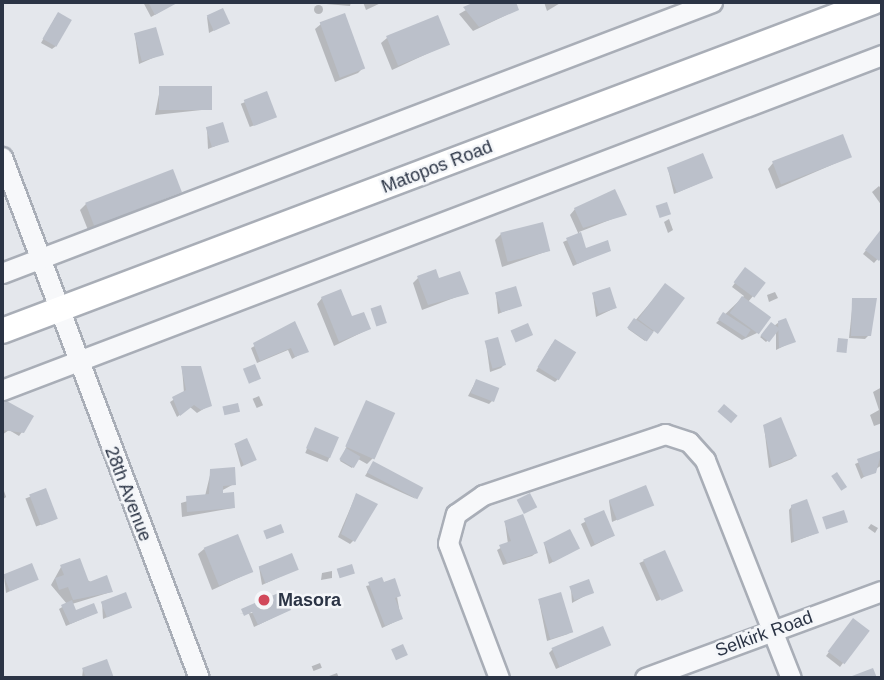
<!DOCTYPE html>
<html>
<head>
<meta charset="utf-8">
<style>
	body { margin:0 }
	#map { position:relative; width:884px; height:680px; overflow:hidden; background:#e4e7ec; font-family:Helvetica,sans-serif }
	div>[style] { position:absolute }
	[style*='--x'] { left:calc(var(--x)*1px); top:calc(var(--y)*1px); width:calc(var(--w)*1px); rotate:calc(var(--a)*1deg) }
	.shadow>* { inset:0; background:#0003; transform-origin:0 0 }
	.round { border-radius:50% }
	.building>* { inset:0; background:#bbc0ca; transform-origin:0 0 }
	.roads { filter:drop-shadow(2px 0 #a9aeb7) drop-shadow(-2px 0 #a9aeb7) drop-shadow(0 2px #a9aeb7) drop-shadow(0 -2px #a9aeb7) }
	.minor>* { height:19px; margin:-9.5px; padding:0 9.5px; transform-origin:9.5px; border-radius:9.5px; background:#f7f8fa }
	.major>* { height:24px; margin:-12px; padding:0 12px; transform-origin:12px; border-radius:12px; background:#fff }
	.dots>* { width:19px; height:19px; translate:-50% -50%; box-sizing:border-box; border:4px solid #f4f6f9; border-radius:50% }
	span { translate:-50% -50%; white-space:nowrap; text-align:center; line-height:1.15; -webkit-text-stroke:5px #f4f6f9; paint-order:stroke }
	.street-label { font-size:18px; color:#2b3445 }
	.poi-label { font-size:18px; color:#2b3445; font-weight:700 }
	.left { translate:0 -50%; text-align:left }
	.frame { position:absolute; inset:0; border:4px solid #2b3445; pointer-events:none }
</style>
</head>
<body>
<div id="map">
	<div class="shadow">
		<i style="clip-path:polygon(143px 2px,177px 2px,151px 17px)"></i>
		<i style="clip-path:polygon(351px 2px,350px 6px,326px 4px,328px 2px)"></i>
		<i style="clip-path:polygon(363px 2px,383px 2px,366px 10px)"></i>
		<i style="clip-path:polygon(480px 2px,514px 2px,517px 10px,473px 31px,459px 14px)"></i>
		<i style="clip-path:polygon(544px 2px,562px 2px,547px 11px)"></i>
		<i class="round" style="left:313.5px;top:4.5px;width:9px;height:9px"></i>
		<i style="clip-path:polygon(207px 17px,228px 23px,209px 33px)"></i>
		<i style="clip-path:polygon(55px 18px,56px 46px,52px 49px,41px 43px)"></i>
		<i style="clip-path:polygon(321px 24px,363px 68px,358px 73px,335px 82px,315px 29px)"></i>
		<i style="clip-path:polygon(135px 36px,162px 54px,139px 64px)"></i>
		<i style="clip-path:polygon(387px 38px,448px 44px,392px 70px,381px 43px)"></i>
		<i style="clip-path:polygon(160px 89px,211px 109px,155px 115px)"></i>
		<i style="left:266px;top:94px;width:25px;height:27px;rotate:69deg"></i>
		<i style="clip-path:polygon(207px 129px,228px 141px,208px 149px)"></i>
		<i style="clip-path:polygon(850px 157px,776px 189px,768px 169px,773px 163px)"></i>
		<i style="clip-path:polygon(668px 169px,711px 178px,674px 194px)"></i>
		<i style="clip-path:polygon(879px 186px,882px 190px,882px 206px,872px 192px)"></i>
		<i style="clip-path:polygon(180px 192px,88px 230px,80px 210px,86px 204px)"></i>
		<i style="clip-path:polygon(575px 209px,625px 214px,579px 232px,585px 250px,609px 250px,573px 266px,563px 242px,579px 235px,570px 215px)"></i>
		<i style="clip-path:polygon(669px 219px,673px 230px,668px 233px,664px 222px)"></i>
		<i style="clip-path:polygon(882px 230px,882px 254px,874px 263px,863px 254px)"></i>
		<i style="clip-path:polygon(501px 234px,548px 251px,502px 267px,495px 240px)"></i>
		<i style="clip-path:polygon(742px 273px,764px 283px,748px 302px,757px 333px,742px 340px,716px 323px,744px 296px,732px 287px)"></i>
		<i style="clip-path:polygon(418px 278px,438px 280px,467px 293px,422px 310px,413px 283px)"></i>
		<i style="clip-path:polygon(662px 289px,683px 298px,645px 341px,628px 329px)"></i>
		<i style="clip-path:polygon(775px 292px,778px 298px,769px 302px,767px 295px)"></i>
		<i style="clip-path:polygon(496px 294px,520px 305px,498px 314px)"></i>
		<i style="clip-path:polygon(593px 295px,615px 308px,596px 317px)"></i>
		<i style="clip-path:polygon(322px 298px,351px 319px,369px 329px,334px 346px,317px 304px)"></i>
		<i style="clip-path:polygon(853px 300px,869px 335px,865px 339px,849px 338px)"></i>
		<i style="clip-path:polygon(779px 322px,794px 341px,776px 350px,776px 332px,766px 342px,760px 337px)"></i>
		<i style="clip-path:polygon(295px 323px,306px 351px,292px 359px,288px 350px,257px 363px,251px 348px)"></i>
		<i style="clip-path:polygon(486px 343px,504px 365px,501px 368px,490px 372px)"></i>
		<i style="clip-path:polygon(552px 344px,558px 379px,555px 382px,536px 371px)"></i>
		<i style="clip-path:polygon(182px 368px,210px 405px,197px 413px,190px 407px,177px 417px,170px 402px,184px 393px)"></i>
		<i style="clip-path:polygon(476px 381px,492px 401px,489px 404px,468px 396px)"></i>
		<i style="clip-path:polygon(882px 387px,882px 423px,874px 426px,870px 415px,879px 410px,873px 392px)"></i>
		<i style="left:259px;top:396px;width:10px;height:7px;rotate:66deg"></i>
		<i style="clip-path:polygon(367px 402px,373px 458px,367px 464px,358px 459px,352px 468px,340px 461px)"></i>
		<i style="clip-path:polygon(2px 403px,22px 432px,19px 436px,9px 430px,2px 435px)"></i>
		<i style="clip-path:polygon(764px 426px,795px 456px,792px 459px,769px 468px)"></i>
		<i style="left:315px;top:429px;width:24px;height:26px;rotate:22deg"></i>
		<i style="clip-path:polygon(235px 445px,255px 459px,241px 467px)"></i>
		<i style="clip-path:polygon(882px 452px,882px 465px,861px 479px,855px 464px)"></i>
		<i style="clip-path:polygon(373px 463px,416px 499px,365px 476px)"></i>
		<i style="clip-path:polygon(211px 471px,234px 484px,221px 491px,233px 508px,182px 517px,181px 503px,205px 496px)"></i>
		<i style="clip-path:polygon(2px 485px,6px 497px,2px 500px)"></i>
		<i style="left:45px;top:491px;width:30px;height:21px;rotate:69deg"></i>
		<i style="clip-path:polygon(356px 495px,353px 541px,350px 544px,338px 537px)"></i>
		<i style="clip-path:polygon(609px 501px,652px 504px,612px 522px)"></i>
		<i style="clip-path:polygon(792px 506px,817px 533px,791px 543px,789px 510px)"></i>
		<i style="clip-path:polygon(603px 512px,613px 536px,591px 547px,581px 524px)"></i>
		<i style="clip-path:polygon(505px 522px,536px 553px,532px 556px,503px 565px,497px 550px,508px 544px)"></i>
		<i style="clip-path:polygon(871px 524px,878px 528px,875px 533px,868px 528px)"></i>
		<i style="clip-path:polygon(544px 543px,577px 549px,549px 564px)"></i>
		<i style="clip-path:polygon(204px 549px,251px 572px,212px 590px,198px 554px)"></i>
		<i style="left:664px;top:552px;width:42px;height:27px;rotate:66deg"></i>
		<i style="clip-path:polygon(61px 567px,111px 592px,72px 604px,75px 613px,96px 613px,66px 626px,59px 609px,67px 604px,51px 585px)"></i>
		<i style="clip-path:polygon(259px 567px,297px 569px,262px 585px)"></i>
		<i style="clip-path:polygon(332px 571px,332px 578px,321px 580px,322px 573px)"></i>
		<i style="clip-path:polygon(4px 576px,37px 579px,6px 593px)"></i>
		<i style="clip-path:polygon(394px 580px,401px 619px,382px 628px,366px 586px)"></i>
		<i style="clip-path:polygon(571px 589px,592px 592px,572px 603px)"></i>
		<i style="clip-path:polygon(539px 601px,571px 631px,568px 634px,547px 641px)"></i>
		<i style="clip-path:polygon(102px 602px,130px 607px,103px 619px)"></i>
		<i style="clip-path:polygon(289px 610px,254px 627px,249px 614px,239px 614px)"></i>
		<i style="clip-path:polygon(850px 624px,843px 663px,840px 667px,826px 656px)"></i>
		<i style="clip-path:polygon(609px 645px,556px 669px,549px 653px,552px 650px)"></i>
		<i style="clip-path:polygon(106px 661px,113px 678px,82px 678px,83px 669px)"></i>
		<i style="left:320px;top:663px;width:5px;height:9px;rotate:68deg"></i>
		<i style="clip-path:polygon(337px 673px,339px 678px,324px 678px)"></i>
	</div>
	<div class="building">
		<i style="clip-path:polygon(148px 2px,179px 2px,155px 15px)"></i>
		<i style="clip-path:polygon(475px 2px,516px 2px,519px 10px,479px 27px,463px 7px)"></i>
		<i style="left:223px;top:8px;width:17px;height:18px;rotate:65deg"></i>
		<i style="left:58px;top:12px;width:16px;height:31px;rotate:30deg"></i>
		<i style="left:345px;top:13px;width:59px;height:27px;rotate:70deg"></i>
		<i style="left:438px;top:15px;width:32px;height:56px;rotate:68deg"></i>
		<i style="left:156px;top:27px;width:29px;height:23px;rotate:74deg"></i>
		<i style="left:212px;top:86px;width:24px;height:53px;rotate:90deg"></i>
		<i style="left:267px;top:91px;width:28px;height:25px;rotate:69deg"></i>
		<i style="left:223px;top:122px;width:21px;height:18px;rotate:73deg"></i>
		<i style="left:843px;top:134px;width:25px;height:76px;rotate:69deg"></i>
		<i style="left:703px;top:153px;width:27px;height:39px;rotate:68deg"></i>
		<i style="left:173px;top:169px;width:25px;height:94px;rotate:69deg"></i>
		<i style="clip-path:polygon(615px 189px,627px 215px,583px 228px,574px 208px)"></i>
		<i style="left:667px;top:202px;width:13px;height:12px;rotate:72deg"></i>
		<i style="left:543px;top:222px;width:30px;height:44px;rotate:76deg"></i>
		<i style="clip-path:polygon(882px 228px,882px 257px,879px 261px,865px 250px)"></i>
		<i style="clip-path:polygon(581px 232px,586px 248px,608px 240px,611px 251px,577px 264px,566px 238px)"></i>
		<i style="left:745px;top:267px;width:26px;height:19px;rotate:37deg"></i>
		<i style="clip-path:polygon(436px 269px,439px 278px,460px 271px,469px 294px,428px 305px,417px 276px)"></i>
		<i style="left:665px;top:283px;width:25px;height:45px;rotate:37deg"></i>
		<i style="left:516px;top:286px;width:21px;height:22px;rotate:73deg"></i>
		<i style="left:610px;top:287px;width:22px;height:19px;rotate:72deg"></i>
		<i style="clip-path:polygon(341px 289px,352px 316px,364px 312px,371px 329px,339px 342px,321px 297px)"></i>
		<i style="left:742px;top:296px;width:36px;height:21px;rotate:36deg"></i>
		<i style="clip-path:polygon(852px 298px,877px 298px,871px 336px,851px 336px)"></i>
		<i style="left:381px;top:305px;width:19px;height:11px;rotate:72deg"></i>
		<i style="left:723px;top:312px;width:33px;height:9px;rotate:33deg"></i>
		<i style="left:634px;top:318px;width:24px;height:12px;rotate:35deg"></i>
		<i style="clip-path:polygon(786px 318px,796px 342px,779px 348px,778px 321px)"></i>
		<i style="clip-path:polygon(295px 321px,309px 352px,295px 357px,291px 348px,260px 361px,253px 343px)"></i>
		<i style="left:771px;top:322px;width:11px;height:17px;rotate:38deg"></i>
		<i style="left:528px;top:323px;width:13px;height:19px;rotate:67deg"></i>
		<i style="left:498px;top:337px;width:29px;height:14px;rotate:74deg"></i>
		<i style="left:838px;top:338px;width:10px;height:14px;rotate:6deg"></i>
		<i style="left:555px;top:339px;width:25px;height:33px;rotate:32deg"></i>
		<i style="left:255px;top:364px;width:16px;height:13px;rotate:68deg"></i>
		<i style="clip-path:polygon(181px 366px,201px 366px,212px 406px,201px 410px,194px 405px,180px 416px,172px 397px,186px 390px)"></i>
		<i style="left:476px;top:379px;width:25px;height:15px;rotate:21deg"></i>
		<i style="clip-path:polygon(3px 399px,34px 416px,24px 433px,2px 430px)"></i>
		<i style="left:366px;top:400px;width:32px;height:51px;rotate:24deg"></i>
		<i style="left:238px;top:403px;width:9px;height:16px;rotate:77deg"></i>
		<i style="left:724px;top:404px;width:18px;height:10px;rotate:41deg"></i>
		<i style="clip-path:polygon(781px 417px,797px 456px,772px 466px,763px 425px)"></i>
		<i style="left:315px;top:427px;width:26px;height:23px;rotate:23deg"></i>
		<i style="left:247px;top:438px;width:24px;height:14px;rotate:66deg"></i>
		<i style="left:346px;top:448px;width:17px;height:13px;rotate:31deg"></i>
		<i style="clip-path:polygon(882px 450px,876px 473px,864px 477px,857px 459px)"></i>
		<i style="left:373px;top:461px;width:57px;height:13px;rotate:28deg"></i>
		<i style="clip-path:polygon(235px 467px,236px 485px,223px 486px,223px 493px,234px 492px,235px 508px,187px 512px,186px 496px,209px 494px,210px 469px)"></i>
		<i style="left:837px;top:472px;width:18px;height:7px;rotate:56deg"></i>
		<i style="left:646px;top:485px;width:22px;height:40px;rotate:68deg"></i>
		<i style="left:46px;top:488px;width:33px;height:18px;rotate:69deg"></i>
		<i style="clip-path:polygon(356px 493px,378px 504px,355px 542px,341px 534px)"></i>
		<i style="left:530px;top:493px;width:16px;height:15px;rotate:63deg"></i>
		<i style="clip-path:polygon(807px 499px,819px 533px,794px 541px,791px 505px)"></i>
		<i style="left:604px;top:510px;width:28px;height:22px;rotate:67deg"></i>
		<i style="left:844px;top:510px;width:13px;height:23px;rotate:72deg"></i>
		<i style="clip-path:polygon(523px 514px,538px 553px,507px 563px,499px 545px,511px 541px,504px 521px)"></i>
		<i style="left:281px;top:524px;width:9px;height:19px;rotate:69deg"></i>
		<i style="left:570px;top:529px;width:22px;height:30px;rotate:63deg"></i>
		<i style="left:238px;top:534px;width:41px;height:37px;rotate:68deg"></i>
		<i style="left:665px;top:550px;width:45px;height:24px;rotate:66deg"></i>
		<i style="left:292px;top:553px;width:18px;height:36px;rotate:68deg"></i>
		<i style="clip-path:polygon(80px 558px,89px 582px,107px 575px,113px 592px,73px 600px,68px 587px,59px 590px,55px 578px,64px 575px,60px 565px)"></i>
		<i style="left:32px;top:563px;width:18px;height:31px;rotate:68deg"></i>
		<i style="left:352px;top:564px;width:10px;height:16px;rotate:73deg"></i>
		<i style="clip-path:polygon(382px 577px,384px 582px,395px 578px,401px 596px,395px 598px,403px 619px,385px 626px,368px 582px)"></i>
		<i style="left:589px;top:579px;width:15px;height:21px;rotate:70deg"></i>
		<i style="clip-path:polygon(283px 591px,291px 610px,258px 625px,252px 612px,244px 616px,241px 609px)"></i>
		<i style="left:126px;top:592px;width:17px;height:27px;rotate:69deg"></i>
		<i style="left:561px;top:592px;width:42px;height:24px;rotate:73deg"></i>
		<i style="clip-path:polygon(72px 600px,76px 610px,94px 603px,98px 613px,70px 624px,61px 605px)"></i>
		<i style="left:853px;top:618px;width:21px;height:42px;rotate:37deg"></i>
		<i style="left:603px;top:626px;width:21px;height:56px;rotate:67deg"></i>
		<i style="left:403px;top:644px;width:12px;height:13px;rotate:66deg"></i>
		<i style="clip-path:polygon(107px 659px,114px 678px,86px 678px,82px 668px)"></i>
		<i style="clip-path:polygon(873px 668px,877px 678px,852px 678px,852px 676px)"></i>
	</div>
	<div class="roads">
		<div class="minor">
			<i style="--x:2;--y:157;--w:557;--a:69.29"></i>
			<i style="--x:2;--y:273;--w:760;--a:-20.89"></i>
			<i style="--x:2;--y:390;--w:942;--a:-20.84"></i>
			<i style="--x:499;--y:678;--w:144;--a:-110.7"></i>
			<i style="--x:448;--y:543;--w:30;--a:-75"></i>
			<i style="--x:456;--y:514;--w:33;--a:-35"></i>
			<i style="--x:483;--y:495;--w:192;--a:-18.5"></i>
			<i style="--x:665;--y:434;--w:25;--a:18"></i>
			<i style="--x:689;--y:442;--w:24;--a:48"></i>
			<i style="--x:705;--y:460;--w:234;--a:68.5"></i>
			<i style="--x:645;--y:678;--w:252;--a:-20.2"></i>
		</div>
		<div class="major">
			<i style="--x:2;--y:331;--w:931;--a:-20.69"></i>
		</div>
	</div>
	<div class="dots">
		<i style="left:264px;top:600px;background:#d1495b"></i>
	</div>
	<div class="street-label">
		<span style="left:437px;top:167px;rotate:-21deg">Matopos Road</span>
		<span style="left:128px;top:494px;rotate:69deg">28th Avenue</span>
		<span style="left:764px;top:634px;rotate:-20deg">Selkirk Road</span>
	</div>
	<div class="poi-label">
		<span class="left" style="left:278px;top:600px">Masora</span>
	</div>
	<div class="frame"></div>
</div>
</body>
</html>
